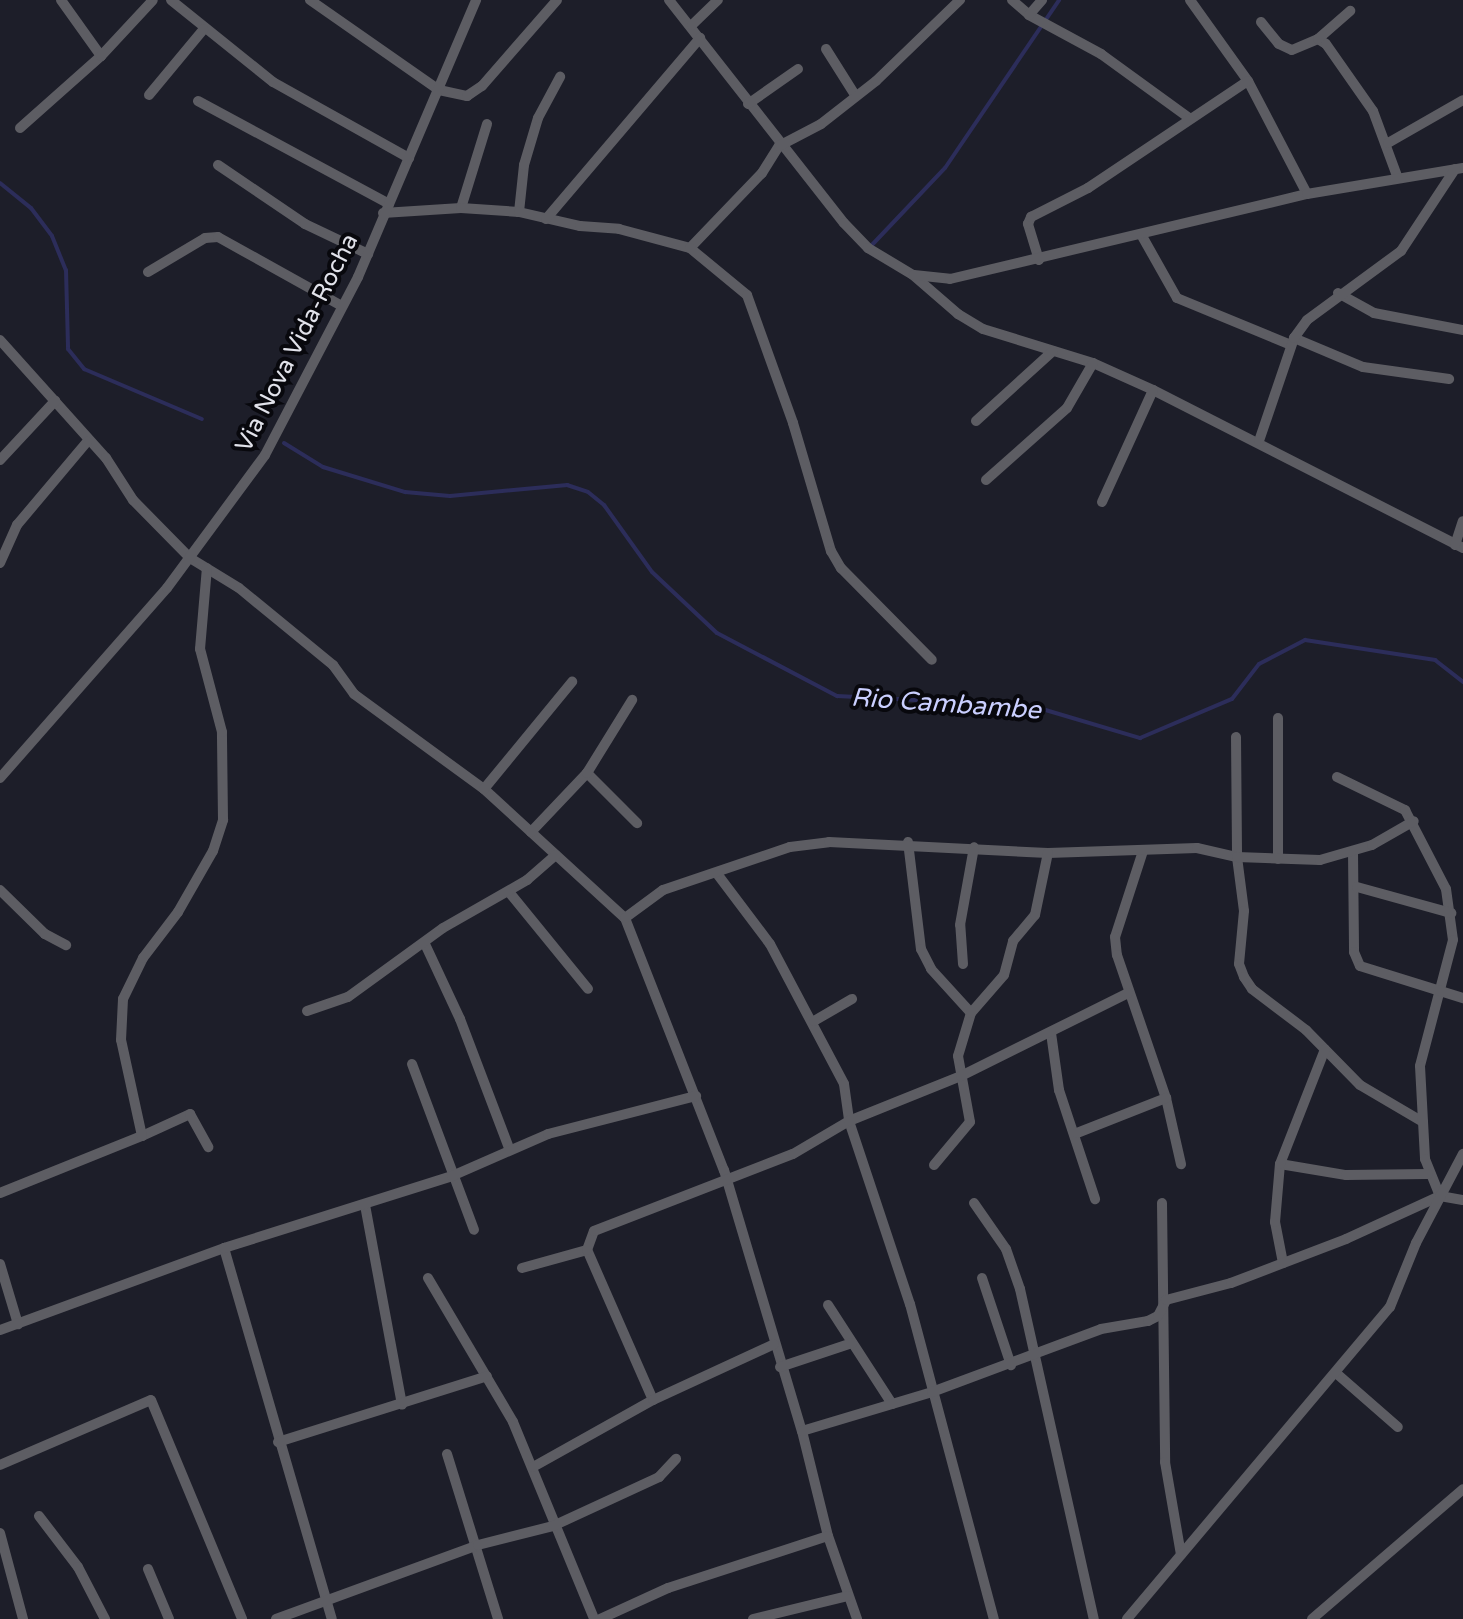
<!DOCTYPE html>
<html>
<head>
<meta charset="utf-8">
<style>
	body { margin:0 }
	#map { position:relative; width:1463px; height:1619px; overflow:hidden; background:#1d1e29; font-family:"Varela Round",sans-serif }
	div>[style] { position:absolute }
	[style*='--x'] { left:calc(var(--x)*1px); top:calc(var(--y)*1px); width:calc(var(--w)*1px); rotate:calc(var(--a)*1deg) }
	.stream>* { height:4px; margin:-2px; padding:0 2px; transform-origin:2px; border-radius:2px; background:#2c2d5a }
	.minor>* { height:10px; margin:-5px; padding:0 5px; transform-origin:5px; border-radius:5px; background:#5d5d63 }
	span { translate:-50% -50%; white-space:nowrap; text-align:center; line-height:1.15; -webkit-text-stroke:8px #08080d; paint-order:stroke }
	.street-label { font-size:24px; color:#e1e2ea }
	.water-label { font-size:26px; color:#cacfff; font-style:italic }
</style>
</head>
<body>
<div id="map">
	<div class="stream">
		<i style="--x:0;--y:183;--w:40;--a:39"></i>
		<i style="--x:31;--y:208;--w:35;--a:53"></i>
		<i style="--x:52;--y:236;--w:37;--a:68"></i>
		<i style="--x:66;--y:270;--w:79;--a:88.5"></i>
		<i style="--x:68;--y:349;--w:26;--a:51"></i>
		<i style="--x:84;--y:369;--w:128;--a:23"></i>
		<i style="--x:870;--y:247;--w:109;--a:-46.5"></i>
		<i style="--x:945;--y:168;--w:203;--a:-55.8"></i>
		<i style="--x:284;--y:443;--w:46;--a:31.6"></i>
		<i style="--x:323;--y:467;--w:86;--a:17"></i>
		<i style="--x:405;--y:492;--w:45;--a:5.1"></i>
		<i style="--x:450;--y:496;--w:118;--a:-5.4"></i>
		<i style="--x:567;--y:485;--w:22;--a:18"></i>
		<i style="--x:588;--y:492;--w:21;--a:39"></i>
		<i style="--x:604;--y:505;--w:82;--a:54.4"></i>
		<i style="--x:652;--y:572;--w:89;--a:43.2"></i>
		<i style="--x:717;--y:633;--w:136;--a:27.7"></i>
		<i style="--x:837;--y:696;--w:195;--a:2.9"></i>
		<i style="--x:1032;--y:706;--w:113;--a:16.5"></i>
		<i style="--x:1140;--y:738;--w:100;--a:-23"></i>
		<i style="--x:1232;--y:699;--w:44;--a:-52.4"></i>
		<i style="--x:1259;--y:664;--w:52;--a:-27.6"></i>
		<i style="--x:1305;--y:640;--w:132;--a:8.7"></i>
		<i style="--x:1435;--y:660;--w:36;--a:38"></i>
	</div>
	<div class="minor">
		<i style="--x:61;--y:0;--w:69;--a:54.5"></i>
		<i style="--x:171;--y:0;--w:131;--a:38.8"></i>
		<i style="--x:273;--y:82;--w:156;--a:29.2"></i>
		<i style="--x:310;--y:0;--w:157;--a:34.9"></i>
		<i style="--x:439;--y:90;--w:29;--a:12"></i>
		<i style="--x:467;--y:96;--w:18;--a:-34"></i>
		<i style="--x:482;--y:86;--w:114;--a:-48.9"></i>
		<i style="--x:669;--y:0;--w:283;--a:51.9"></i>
		<i style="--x:844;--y:223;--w:35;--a:46"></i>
		<i style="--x:868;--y:248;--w:52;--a:31"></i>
		<i style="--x:913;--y:275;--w:60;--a:40.9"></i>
		<i style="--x:958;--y:314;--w:29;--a:31"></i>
		<i style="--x:983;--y:329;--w:115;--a:17.2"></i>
		<i style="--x:1093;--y:363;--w:66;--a:24.2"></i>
		<i style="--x:1153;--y:390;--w:348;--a:27"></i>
		<i style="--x:1012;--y:0;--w:23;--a:41"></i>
		<i style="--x:1029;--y:15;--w:82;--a:28.4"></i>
		<i style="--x:1101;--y:54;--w:109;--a:36"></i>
		<i style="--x:1190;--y:0;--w:100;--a:54.4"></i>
		<i style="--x:1248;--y:81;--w:127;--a:62.4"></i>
		<i style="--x:1029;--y:15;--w:20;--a:-49"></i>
		<i style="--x:1261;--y:22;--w:28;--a:51"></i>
		<i style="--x:1279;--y:44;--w:14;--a:25"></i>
		<i style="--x:1292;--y:50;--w:28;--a:-23"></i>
		<i style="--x:1318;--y:39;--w:9;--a:32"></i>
		<i style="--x:1326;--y:44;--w:82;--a:55"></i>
		<i style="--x:1373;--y:111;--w:69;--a:69.7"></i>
		<i style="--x:692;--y:25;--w:36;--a:-44"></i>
		<i style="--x:1318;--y:39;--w:43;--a:-41.2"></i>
		<i style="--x:826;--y:49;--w:54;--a:57.8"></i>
		<i style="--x:149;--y:95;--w:85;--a:-50.3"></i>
		<i style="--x:198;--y:101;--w:217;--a:28.3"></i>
		<i style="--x:748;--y:104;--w:61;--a:-35"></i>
		<i style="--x:20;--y:128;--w:108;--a:-41.6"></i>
		<i style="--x:101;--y:56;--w:76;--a:-47.1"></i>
		<i style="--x:1388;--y:143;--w:86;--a:-29.8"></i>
		<i style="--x:218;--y:165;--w:105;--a:34.1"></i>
		<i style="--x:305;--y:224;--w:70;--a:25.5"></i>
		<i style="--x:461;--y:208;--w:88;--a:-72.8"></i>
		<i style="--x:519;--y:212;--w:47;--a:-83.9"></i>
		<i style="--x:524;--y:165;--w:49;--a:-73.4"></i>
		<i style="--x:538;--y:118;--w:47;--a:-61.8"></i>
		<i style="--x:383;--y:213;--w:78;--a:-3.7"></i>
		<i style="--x:461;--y:208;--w:58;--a:3.9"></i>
		<i style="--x:519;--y:212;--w:63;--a:12.9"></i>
		<i style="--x:580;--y:226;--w:39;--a:4"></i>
		<i style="--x:619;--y:229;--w:73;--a:15"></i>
		<i style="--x:690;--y:248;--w:104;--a:-46.2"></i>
		<i style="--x:762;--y:173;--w:32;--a:-58"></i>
		<i style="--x:779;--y:146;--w:47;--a:-27.6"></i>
		<i style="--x:821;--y:124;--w:70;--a:-38"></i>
		<i style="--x:876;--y:81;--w:117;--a:-44"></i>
		<i style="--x:546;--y:219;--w:238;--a:-49.6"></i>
		<i style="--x:1142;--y:236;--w:71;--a:60.6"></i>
		<i style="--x:1177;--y:298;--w:123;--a:22.4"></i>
		<i style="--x:690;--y:248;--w:74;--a:39.5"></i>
		<i style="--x:747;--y:295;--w:136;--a:70.2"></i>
		<i style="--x:793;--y:423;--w:134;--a:73.5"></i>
		<i style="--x:831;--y:551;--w:20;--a:60"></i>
		<i style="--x:841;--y:568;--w:129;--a:45.3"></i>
		<i style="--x:1039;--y:260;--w:38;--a:-107"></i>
		<i style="--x:1028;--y:224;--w:8;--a:-67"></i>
		<i style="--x:1031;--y:217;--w:64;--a:-27"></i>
		<i style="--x:1088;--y:188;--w:192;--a:-33.8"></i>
		<i style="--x:148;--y:272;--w:66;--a:-30.8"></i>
		<i style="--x:205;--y:238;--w:13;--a:-4"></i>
		<i style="--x:218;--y:237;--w:142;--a:29.1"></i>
		<i style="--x:914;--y:275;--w:36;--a:6"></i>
		<i style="--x:950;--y:279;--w:367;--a:-13.4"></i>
		<i style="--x:1307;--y:194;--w:158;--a:-9.5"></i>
		<i style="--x:1338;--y:293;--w:41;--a:29.1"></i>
		<i style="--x:1374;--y:313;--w:91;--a:10.8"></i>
		<i style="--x:1294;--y:338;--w:75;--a:22.8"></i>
		<i style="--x:1363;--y:367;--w:87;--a:7.9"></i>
		<i style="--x:0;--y:340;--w:159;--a:48.1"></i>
		<i style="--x:106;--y:458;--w:50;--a:57.3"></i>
		<i style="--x:133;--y:500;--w:81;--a:45.5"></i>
		<i style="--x:190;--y:558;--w:57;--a:31.5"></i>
		<i style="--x:239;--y:588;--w:122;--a:39.3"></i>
		<i style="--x:333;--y:665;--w:36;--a:54"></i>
		<i style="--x:354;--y:694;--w:161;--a:36.2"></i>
		<i style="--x:484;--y:789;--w:191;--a:42.5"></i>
		<i style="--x:625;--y:918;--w:271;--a:68.6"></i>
		<i style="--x:724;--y:1170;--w:272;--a:73.4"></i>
		<i style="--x:802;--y:1431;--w:108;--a:76.1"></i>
		<i style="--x:828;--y:1536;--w:88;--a:70.7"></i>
		<i style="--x:976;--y:421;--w:104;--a:-42.3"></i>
		<i style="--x:1259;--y:441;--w:109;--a:-71.2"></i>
		<i style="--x:1294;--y:338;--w:22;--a:-54"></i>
		<i style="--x:1307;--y:320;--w:117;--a:-36.3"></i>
		<i style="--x:1401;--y:251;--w:98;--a:-56.6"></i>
		<i style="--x:0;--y:460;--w:81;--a:-47"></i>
		<i style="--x:986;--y:480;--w:108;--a:-41.6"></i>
		<i style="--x:1067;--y:408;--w:52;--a:-60"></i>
		<i style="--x:1102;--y:502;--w:123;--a:-65.5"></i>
		<i style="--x:1455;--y:545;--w:25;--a:-72"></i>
		<i style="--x:0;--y:563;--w:42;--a:-65.9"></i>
		<i style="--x:17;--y:525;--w:109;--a:-49.9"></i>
		<i style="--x:1278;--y:718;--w:141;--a:90"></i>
		<i style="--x:1236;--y:737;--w:120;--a:89.5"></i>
		<i style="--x:1237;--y:857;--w:54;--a:82.6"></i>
		<i style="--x:1244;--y:911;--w:53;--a:95.4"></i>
		<i style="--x:1239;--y:964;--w:14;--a:69"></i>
		<i style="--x:1244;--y:977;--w:14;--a:56"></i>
		<i style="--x:1252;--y:989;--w:68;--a:37.2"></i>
		<i style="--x:1306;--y:1030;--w:77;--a:45.5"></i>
		<i style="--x:1360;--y:1085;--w:73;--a:30.4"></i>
		<i style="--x:587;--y:773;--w:71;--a:45"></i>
		<i style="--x:1337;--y:777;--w:76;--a:25.9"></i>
		<i style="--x:1405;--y:810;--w:89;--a:62.6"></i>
		<i style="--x:1446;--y:889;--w:51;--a:82.2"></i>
		<i style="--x:1453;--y:940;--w:130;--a:104.7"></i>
		<i style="--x:1420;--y:1066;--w:93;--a:86.9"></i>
		<i style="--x:1425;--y:1159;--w:40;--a:68"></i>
		<i style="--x:0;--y:778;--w:253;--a:-48.7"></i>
		<i style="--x:167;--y:588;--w:165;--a:-53.6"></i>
		<i style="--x:265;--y:455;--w:201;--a:-62.4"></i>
		<i style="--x:358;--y:277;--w:301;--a:-66.9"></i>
		<i style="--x:484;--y:789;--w:139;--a:-50.6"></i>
		<i style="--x:531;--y:832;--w:81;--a:-46.5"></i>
		<i style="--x:587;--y:773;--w:86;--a:-58.3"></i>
		<i style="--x:908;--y:842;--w:108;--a:83.1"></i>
		<i style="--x:921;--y:949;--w:22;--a:63"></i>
		<i style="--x:931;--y:969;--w:59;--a:47.7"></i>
		<i style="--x:1143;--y:851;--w:90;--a:108"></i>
		<i style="--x:1115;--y:937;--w:18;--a:84"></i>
		<i style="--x:1117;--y:955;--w:151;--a:71.1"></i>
		<i style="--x:1166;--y:1098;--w:68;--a:77.2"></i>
		<i style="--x:1353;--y:852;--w:100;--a:89.4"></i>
		<i style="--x:1354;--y:952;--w:15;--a:67"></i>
		<i style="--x:1360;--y:966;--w:108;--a:17.3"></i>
		<i style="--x:718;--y:875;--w:86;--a:53"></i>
		<i style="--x:770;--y:944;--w:158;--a:62.1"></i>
		<i style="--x:844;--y:1084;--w:37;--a:82"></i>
		<i style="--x:849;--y:1121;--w:193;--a:71.6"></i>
		<i style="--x:910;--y:1304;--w:326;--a:75.1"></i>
		<i style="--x:1357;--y:887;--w:98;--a:15.5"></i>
		<i style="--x:0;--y:890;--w:63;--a:44.4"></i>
		<i style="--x:45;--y:934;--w:24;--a:28"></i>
		<i style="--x:509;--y:892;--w:125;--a:50.8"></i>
		<i style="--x:625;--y:918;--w:47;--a:-36.4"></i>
		<i style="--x:663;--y:890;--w:134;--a:-18.7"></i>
		<i style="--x:790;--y:847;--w:39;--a:-7"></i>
		<i style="--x:829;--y:842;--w:219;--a:2.9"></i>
		<i style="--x:1048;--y:853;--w:149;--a:-1.9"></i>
		<i style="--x:1197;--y:848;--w:41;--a:12.7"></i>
		<i style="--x:1237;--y:857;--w:83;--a:2.1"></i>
		<i style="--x:1320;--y:860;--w:54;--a:-16.1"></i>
		<i style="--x:1372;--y:845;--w:48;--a:-29.7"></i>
		<i style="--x:425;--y:944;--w:83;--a:65"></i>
		<i style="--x:460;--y:1019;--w:138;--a:69.2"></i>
		<i style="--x:963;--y:964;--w:39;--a:-94"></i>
		<i style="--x:960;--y:925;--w:79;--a:-79.8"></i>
		<i style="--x:307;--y:1011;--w:43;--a:-18.9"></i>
		<i style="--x:348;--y:997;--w:117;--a:-36"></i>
		<i style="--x:443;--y:928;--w:97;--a:-29.7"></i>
		<i style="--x:527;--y:880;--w:38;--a:-41"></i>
		<i style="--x:814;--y:1021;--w:44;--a:-30.1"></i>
		<i style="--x:1051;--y:1033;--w:58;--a:82"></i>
		<i style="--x:1059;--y:1090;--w:115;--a:71.7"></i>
		<i style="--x:412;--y:1064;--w:177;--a:69.5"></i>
		<i style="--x:1077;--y:1133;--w:96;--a:-21.5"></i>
		<i style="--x:142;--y:1136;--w:53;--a:-24.6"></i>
		<i style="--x:190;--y:1114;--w:38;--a:61"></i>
		<i style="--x:1280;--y:1164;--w:67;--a:9.5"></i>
		<i style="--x:1346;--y:1175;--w:82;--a:-0.7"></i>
		<i style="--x:934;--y:1165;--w:56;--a:-50.1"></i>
		<i style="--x:970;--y:1122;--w:67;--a:-100.3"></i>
		<i style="--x:958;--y:1056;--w:45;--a:-73.2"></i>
		<i style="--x:971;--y:1013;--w:50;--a:-49"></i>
		<i style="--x:1004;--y:975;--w:35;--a:-75"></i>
		<i style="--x:1013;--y:941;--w:34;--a:-50"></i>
		<i style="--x:1035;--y:915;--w:63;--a:-78.2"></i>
		<i style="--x:0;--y:1193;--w:153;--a:-21.9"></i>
		<i style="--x:142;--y:1136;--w:98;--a:-102.3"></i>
		<i style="--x:121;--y:1040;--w:41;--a:-87.2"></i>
		<i style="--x:123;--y:999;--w:46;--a:-64"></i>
		<i style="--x:143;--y:958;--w:58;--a:-52.7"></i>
		<i style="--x:178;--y:912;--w:70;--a:-60.2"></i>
		<i style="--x:213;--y:851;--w:33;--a:-72"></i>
		<i style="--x:223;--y:820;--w:88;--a:-90.7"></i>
		<i style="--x:222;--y:732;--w:86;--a:-104.8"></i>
		<i style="--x:200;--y:649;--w:81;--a:-85.1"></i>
		<i style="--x:974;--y:1203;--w:56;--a:55.2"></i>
		<i style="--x:1006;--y:1249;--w:42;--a:70.7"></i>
		<i style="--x:1020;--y:1289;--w:338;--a:77.4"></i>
		<i style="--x:1162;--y:1203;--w:259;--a:89.3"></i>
		<i style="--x:1165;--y:1462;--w:94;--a:80.2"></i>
		<i style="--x:365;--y:1205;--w:203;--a:79.5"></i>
		<i style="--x:224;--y:1248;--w:386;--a:73.8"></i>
		<i style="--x:1283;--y:1263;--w:42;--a:-101"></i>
		<i style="--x:1275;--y:1222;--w:58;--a:-85.1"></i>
		<i style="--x:1280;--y:1164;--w:123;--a:-68.6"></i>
		<i style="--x:0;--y:1264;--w:63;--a:73.3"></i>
		<i style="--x:522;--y:1268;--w:67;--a:-15.5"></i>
		<i style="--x:428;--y:1278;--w:167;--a:59.4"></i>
		<i style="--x:513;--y:1422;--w:213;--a:67.6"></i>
		<i style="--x:982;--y:1278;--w:92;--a:71.6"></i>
		<i style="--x:828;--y:1305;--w:118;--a:57.1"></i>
		<i style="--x:0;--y:1330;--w:239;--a:-20.1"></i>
		<i style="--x:224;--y:1248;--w:239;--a:-17.5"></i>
		<i style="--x:452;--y:1176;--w:105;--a:-23.6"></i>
		<i style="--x:548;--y:1134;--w:153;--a:-14.4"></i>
		<i style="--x:780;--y:1367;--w:76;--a:-18.4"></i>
		<i style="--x:1336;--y:1373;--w:82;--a:41.1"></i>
		<i style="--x:653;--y:1400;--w:164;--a:-113.7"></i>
		<i style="--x:587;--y:1250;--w:20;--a:-70"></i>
		<i style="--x:594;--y:1231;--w:213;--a:-21.2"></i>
		<i style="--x:793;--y:1154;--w:65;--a:-30.5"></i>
		<i style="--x:849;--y:1121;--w:121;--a:-21.9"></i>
		<i style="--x:961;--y:1076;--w:186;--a:-26.4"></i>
		<i style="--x:802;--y:1431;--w:136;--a:-16.7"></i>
		<i style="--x:932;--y:1392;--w:180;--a:-20.4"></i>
		<i style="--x:1101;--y:1329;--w:48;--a:-9.7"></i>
		<i style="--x:1148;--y:1321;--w:11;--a:-27"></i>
		<i style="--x:1158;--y:1316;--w:18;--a:-63"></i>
		<i style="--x:1166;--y:1300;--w:67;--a:-14.7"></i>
		<i style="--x:1231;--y:1283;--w:123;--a:-20.9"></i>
		<i style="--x:1346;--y:1239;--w:103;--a:-24.6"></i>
		<i style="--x:1440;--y:1196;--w:23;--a:10"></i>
		<i style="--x:278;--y:1442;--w:219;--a:-17.5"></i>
		<i style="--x:447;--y:1454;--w:173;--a:72.8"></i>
		<i style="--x:0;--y:1465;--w:164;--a:-23.3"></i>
		<i style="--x:151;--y:1400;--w:237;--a:67.4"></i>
		<i style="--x:533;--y:1467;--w:137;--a:-29.2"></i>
		<i style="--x:653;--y:1400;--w:133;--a:-24.8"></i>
		<i style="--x:39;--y:1516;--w:64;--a:52.6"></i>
		<i style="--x:78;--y:1567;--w:59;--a:62.6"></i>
		<i style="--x:0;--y:1533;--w:89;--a:75"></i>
		<i style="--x:148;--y:1569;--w:54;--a:67.2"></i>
		<i style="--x:276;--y:1619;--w:215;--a:-20.1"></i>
		<i style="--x:478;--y:1545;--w:77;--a:-14.2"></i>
		<i style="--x:553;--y:1526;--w:117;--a:-24.8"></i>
		<i style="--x:659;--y:1477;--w:25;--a:-47"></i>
		<i style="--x:600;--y:1619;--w:75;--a:-24.5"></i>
		<i style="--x:668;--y:1588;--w:168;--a:-18"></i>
		<i style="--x:753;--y:1619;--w:98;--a:-13.6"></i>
		<i style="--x:1127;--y:1619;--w:408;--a:-49.9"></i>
		<i style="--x:1390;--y:1307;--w:69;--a:-67.9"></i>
		<i style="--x:1416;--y:1243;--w:101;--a:-62.2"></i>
		<i style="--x:1312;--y:1619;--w:199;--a:-40.7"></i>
	</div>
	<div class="street-label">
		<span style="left:297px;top:343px;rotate:-63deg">Via Nova Vida-Rocha</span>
	</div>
	<div class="water-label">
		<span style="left:946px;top:704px;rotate:4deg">Rio Cambambe</span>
	</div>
</div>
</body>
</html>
